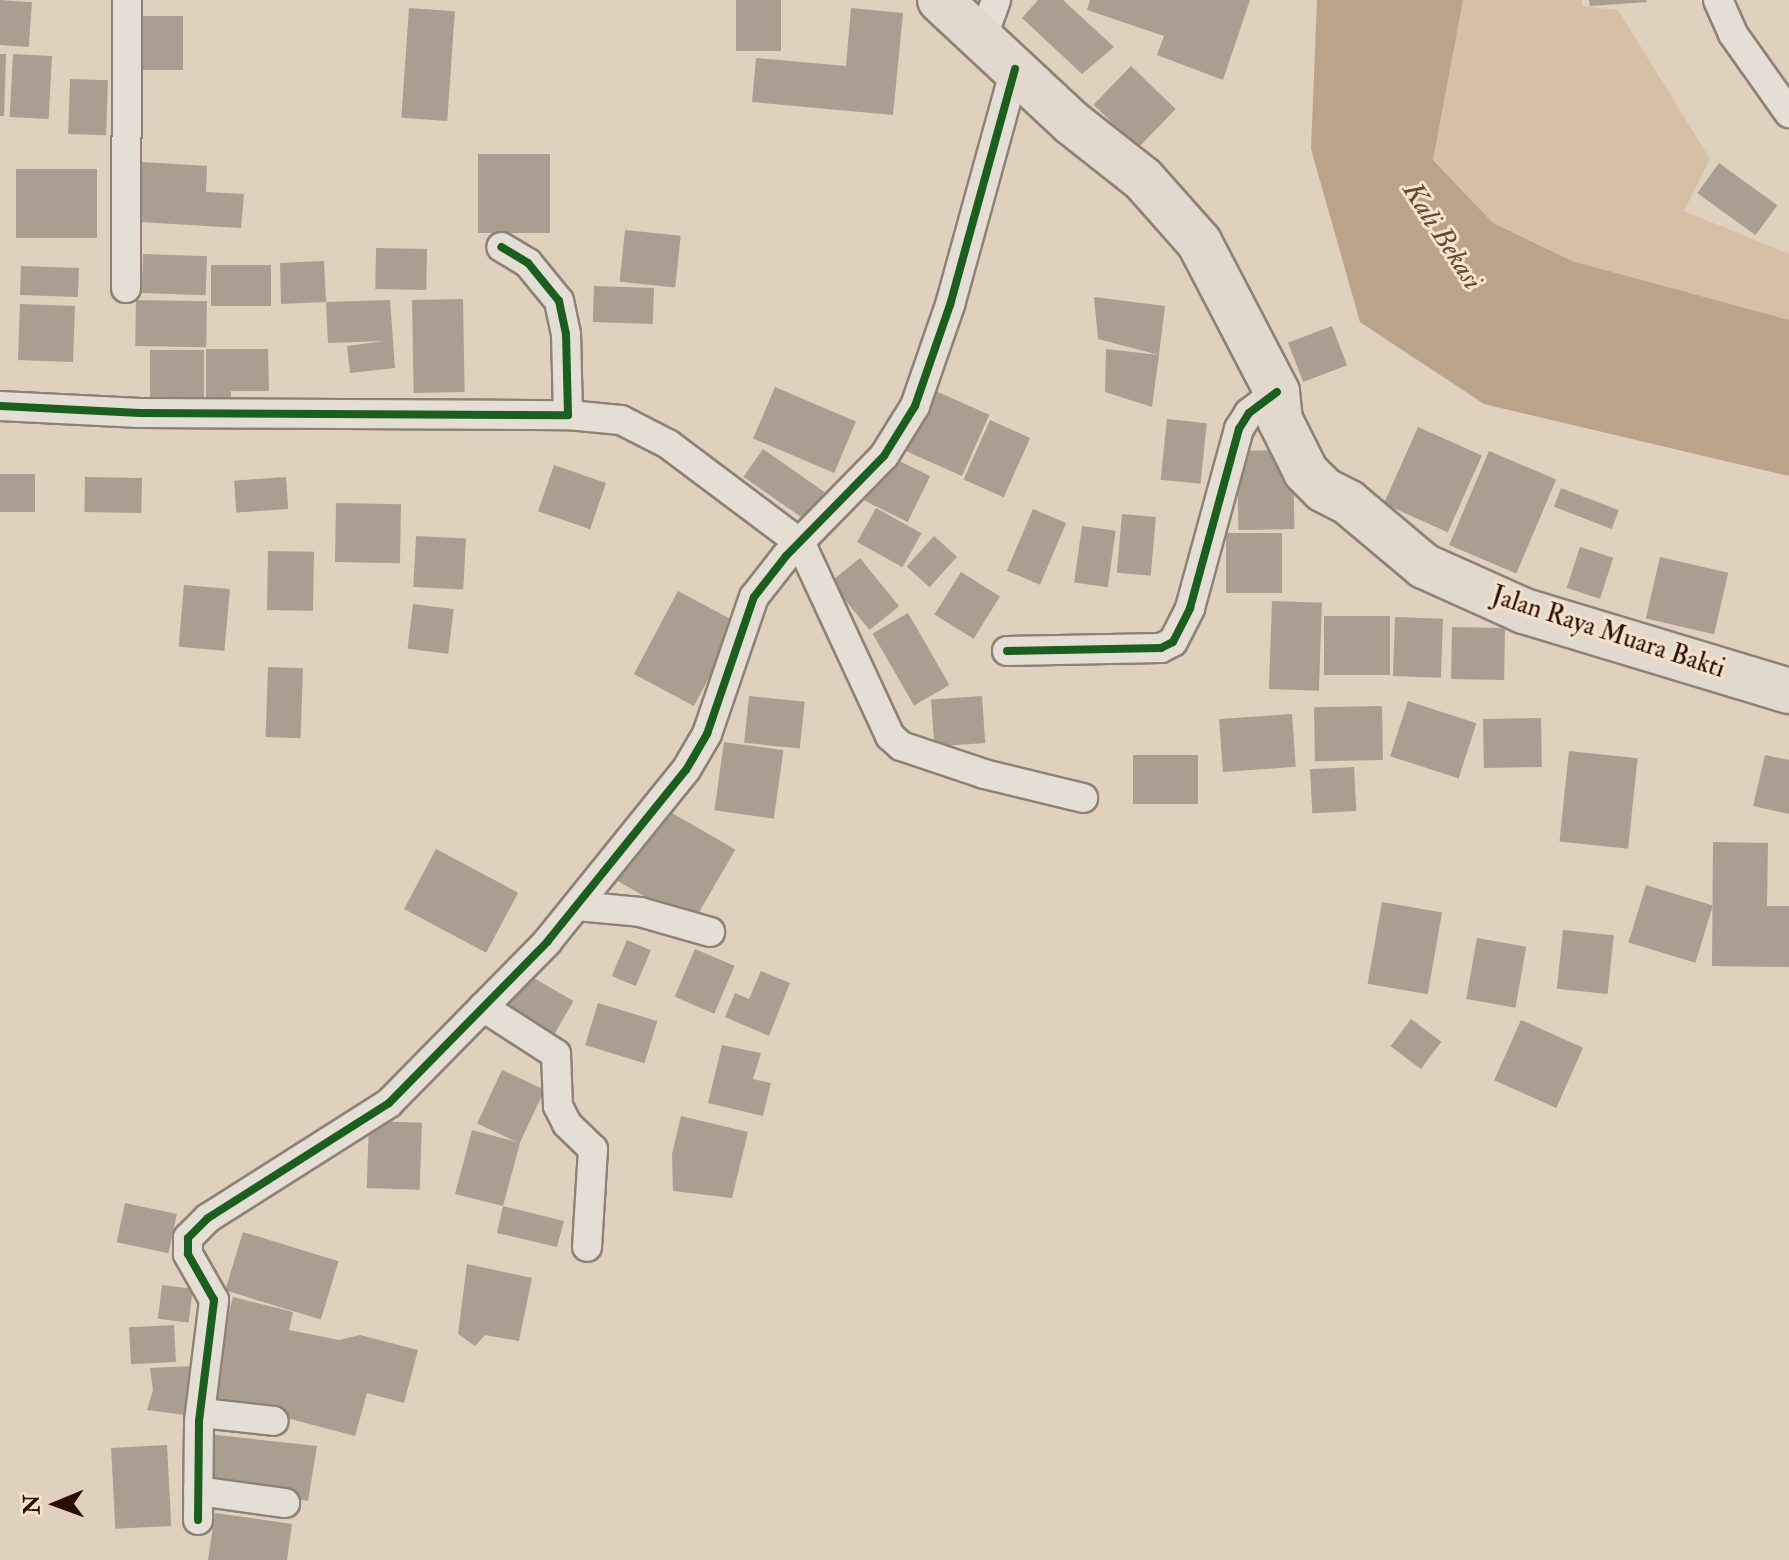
<!DOCTYPE html>
<html>
<head>
<meta charset="utf-8">
<style>
	body { margin:0 }
	#map { position:relative; width:1789px; height:1560px; overflow:hidden; background:#dfd1bd; font-family:"IM FELL Double Pica",serif }
	div>[style] { position:absolute }
	[style*='--x'] { left:calc(var(--x)*1px); top:calc(var(--y)*1px); width:calc(var(--w)*1px); rotate:calc(var(--a)*1deg) }
	.green>* { inset:0; background:#d5bfa5 }
	.water>* { inset:0; background:#bba38a }
	.building>* { inset:0; background:#aa9e91; transform-origin:0 0 }
	.roads { filter:drop-shadow(2px 0 #8e8276) drop-shadow(-2px 0 #8e8276) drop-shadow(0 2px #8e8276) drop-shadow(0 -2px #8e8276) }
	.minor>* { height:28px; margin:-14px; padding:0 14px; transform-origin:14px; border-radius:14px; background:#e5ded4 }
	.primary>* { height:44px; margin:-22px; padding:0 22px; transform-origin:22px; border-radius:22px; background:#e1d9cd }
	.cycleway>* { height:8px; margin:-4px; padding:0 4px; transform-origin:4px; border-radius:4px; background:#1b5e20 }
	span { translate:-50% -50%; white-space:nowrap; text-align:center; line-height:1.15; -webkit-text-stroke:6px #f4e2ca; paint-order:stroke }
	.street-label { font-size:26px; color:#290c03 }
	.water-label { font-size:28px; color:#644736; font-style:italic }
	.north { position:absolute; left:16px; top:1464px; width:80px; height:80px; -webkit-text-stroke:6px #f4e2ca; paint-order:stroke; rotate:269deg; font-size:22px; font-weight:700; line-height:32px; text-align:center; color:#290c03 }
	.north::after { content:''; display:block; margin:auto; width:28px; height:36px; background:#290c03; clip-path:polygon(50% 0,100% 100%,50% 72%,0 100%) }
</style>
</head>
<body>
<div id="map">
	<div class="green">
		<i style="clip-path:polygon(1463px 0,1582px 0,1582px 6px,1618px 10px,1710px 159px,1684px 211px,1789px 254px,1789px 320px,1572px 261px,1493px 223px,1433px 160px)"></i>
	</div>
	<div class="water">
		<i style="clip-path:polygon(1317px 0,1463px 0,1433px 160px,1493px 223px,1572px 261px,1789px 320px,1789px 476px,1484px 404px,1360px 322px,1311px 149px)"></i>
	</div>
	<div class="building">
		<i style="left:0;top:0;width:32px;height:45px;rotate:4deg"></i>
		<i style="left:736px;top:0;width:45px;height:51px"></i>
		<i style="clip-path:polygon(1038px 0,1063px 0,1114px 47px,1082px 74px,1022px 18px)"></i>
		<i style="clip-path:polygon(1090px 0,1250px 0,1223px 80px,1157px 55px,1164px 36px,1087px 10px)"></i>
		<i style="clip-path:polygon(1589px 0,1646px 0,1647px 2px,1590px 6px)"></i>
		<i style="left:409px;top:8px;width:46px;height:110px;rotate:4deg"></i>
		<i style="clip-path:polygon(851px 8px,903px 13px,893px 115px,752px 102px,756px 58px,846px 66px)"></i>
		<i style="left:139px;top:16px;width:44px;height:54px"></i>
		<i style="clip-path:polygon(0 54px,6px 54px,4px 116px,0 116px)"></i>
		<i style="left:13px;top:54px;width:39px;height:63px;rotate:3deg"></i>
		<i style="left:1131px;top:66px;width:62px;height:54px;rotate:44deg"></i>
		<i style="left:70px;top:79px;width:38px;height:55px;rotate:2deg"></i>
		<i style="left:478px;top:154px;width:72px;height:79px"></i>
		<i style="clip-path:polygon(142px 162px,207px 166px,206px 192px,244px 194px,241px 228px,139px 222px)"></i>
		<i style="left:1719px;top:163px;width:72px;height:37px;rotate:36deg"></i>
		<i style="left:16px;top:169px;width:81px;height:69px"></i>
		<i style="left:625px;top:230px;width:56px;height:52px;rotate:6deg"></i>
		<i style="left:376px;top:248px;width:51px;height:41px;rotate:1deg"></i>
		<i style="left:143px;top:254px;width:64px;height:39px;rotate:2deg"></i>
		<i style="clip-path:polygon(324px 261px,326px 302px,390px 300px,395px 368px,350px 373px,347px 346px,384px 341px,328px 343px,326px 302px,281px 304px,280px 263px)"></i>
		<i style="left:211px;top:265px;width:60px;height:41px"></i>
		<i style="left:21px;top:266px;width:58px;height:29px;rotate:2deg"></i>
		<i style="left:594px;top:286px;width:60px;height:36px;rotate:2deg"></i>
		<i style="clip-path:polygon(1094px 297px,1165px 306px,1159px 355px,1152px 407px,1105px 392px,1106px 349px,1159px 355px,1098px 339px)"></i>
		<i style="left:463px;top:299px;width:93px;height:51px;rotate:89deg"></i>
		<i style="left:136px;top:300px;width:71px;height:46px;rotate:1deg"></i>
		<i style="left:20px;top:304px;width:55px;height:56px;rotate:2deg"></i>
		<i style="left:1332px;top:326px;width:42px;height:47px;rotate:69deg"></i>
		<i style="clip-path:polygon(206px 349px,268px 349px,269px 391px,231px 391px,231px 400px,206px 400px)"></i>
		<i style="left:150px;top:350px;width:54px;height:49px"></i>
		<i style="left:775px;top:387px;width:88px;height:56px;rotate:23deg"></i>
		<i style="left:929px;top:388px;width:66px;height:67px;rotate:24deg"></i>
		<i style="left:1167px;top:419px;width:40px;height:61px;rotate:6deg"></i>
		<i style="left:990px;top:420px;width:44px;height:65px;rotate:24deg"></i>
		<i style="left:1418px;top:427px;width:70px;height:84px;rotate:24deg"></i>
		<i style="left:763px;top:449px;width:75px;height:34px;rotate:35deg"></i>
		<i style="left:1293px;top:450px;width:79px;height:56px;rotate:89deg"></i>
		<i style="left:1489px;top:451px;width:73px;height:102px;rotate:23deg"></i>
		<i style="left:887px;top:455px;width:48px;height:51px;rotate:26deg"></i>
		<i style="left:554px;top:465px;width:55px;height:49px;rotate:19deg"></i>
		<i style="left:0;top:474px;width:35px;height:38px"></i>
		<i style="left:85px;top:477px;width:57px;height:35px;rotate:1deg"></i>
		<i style="left:286px;top:477px;width:32px;height:52px;rotate:86deg"></i>
		<i style="left:1561px;top:488px;width:62px;height:20px;rotate:21deg"></i>
		<i style="left:336px;top:503px;width:65px;height:59px;rotate:1deg"></i>
		<i style="left:876px;top:508px;width:52px;height:39px;rotate:29deg"></i>
		<i style="left:1033px;top:509px;width:36px;height:67px;rotate:23deg"></i>
		<i style="left:1122px;top:514px;width:34px;height:59px;rotate:5deg"></i>
		<i style="left:1082px;top:526px;width:34px;height:57px;rotate:8deg"></i>
		<i style="left:1226px;top:533px;width:56px;height:60px"></i>
		<i style="left:416px;top:536px;width:50px;height:51px;rotate:3deg"></i>
		<i style="left:934px;top:536px;width:31px;height:41px;rotate:42deg"></i>
		<i style="left:1580px;top:547px;width:35px;height:43px;rotate:18deg"></i>
		<i style="left:268px;top:551px;width:46px;height:59px;rotate:1deg"></i>
		<i style="left:1660px;top:557px;width:70px;height:63px;rotate:13deg"></i>
		<i style="left:860px;top:558px;width:62px;height:38px;rotate:51deg"></i>
		<i style="left:961px;top:572px;width:46px;height:50px;rotate:32deg"></i>
		<i style="left:184px;top:585px;width:46px;height:62px;rotate:5deg"></i>
		<i style="left:678px;top:591px;width:68px;height:94px;rotate:28deg"></i>
		<i style="left:1272px;top:601px;width:50px;height:88px;rotate:2deg"></i>
		<i style="left:413px;top:604px;width:41px;height:45px;rotate:7deg"></i>
		<i style="left:908px;top:613px;width:83px;height:41px;rotate:60deg"></i>
		<i style="left:1324px;top:616px;width:66px;height:59px"></i>
		<i style="left:1395px;top:617px;width:48px;height:59px;rotate:2deg"></i>
		<i style="left:1452px;top:627px;width:53px;height:52px;rotate:1deg"></i>
		<i style="left:268px;top:667px;width:35px;height:70px;rotate:2deg"></i>
		<i style="left:749px;top:696px;width:56px;height:47px;rotate:6deg"></i>
		<i style="left:982px;top:696px;width:47px;height:51px;rotate:86deg"></i>
		<i style="left:1408px;top:701px;width:72px;height:58px;rotate:18deg"></i>
		<i style="left:1382px;top:706px;width:54px;height:68px;rotate:89deg"></i>
		<i style="left:1292px;top:714px;width:53px;height:73px;rotate:86deg"></i>
		<i style="left:1541px;top:718px;width:49px;height:58px;rotate:89deg"></i>
		<i style="left:724px;top:742px;width:60px;height:69px;rotate:8deg"></i>
		<i style="left:1569px;top:751px;width:69px;height:91px;rotate:6deg"></i>
		<i style="left:1198px;top:755px;width:49px;height:65px;rotate:90deg"></i>
		<i style="clip-path:polygon(1765px 755px,1789px 760px,1789px 814px,1753px 806px)"></i>
		<i style="left:1354px;top:767px;width:44px;height:44px;rotate:87deg"></i>
		<i style="left:660px;top:806px;width:87px;height:86px;rotate:30deg"></i>
		<i style="clip-path:polygon(1713px 842px,1768px 843px,1767px 906px,1789px 906px,1789px 967px,1712px 966px)"></i>
		<i style="left:436px;top:849px;width:93px;height:68px;rotate:28deg"></i>
		<i style="left:1646px;top:885px;width:70px;height:60px;rotate:17deg"></i>
		<i style="left:1382px;top:902px;width:61px;height:83px;rotate:10deg"></i>
		<i style="left:1563px;top:930px;width:51px;height:59px;rotate:6deg"></i>
		<i style="left:1477px;top:938px;width:50px;height:62px;rotate:10deg"></i>
		<i style="left:627px;top:940px;width:26px;height:39px;rotate:23deg"></i>
		<i style="left:695px;top:949px;width:43px;height:52px;rotate:23deg"></i>
		<i style="clip-path:polygon(761px 971px,790px 983px,769px 1036px,725px 1017px,735px 993px,749px 999px)"></i>
		<i style="left:525px;top:973px;width:56px;height:48px;rotate:30deg"></i>
		<i style="left:598px;top:1003px;width:62px;height:44px;rotate:17deg"></i>
		<i style="left:1411px;top:1019px;width:38px;height:34px;rotate:37deg"></i>
		<i style="left:1521px;top:1020px;width:68px;height:66px;rotate:24deg"></i>
		<i style="clip-path:polygon(722px 1045px,761px 1053px,753px 1079px,771px 1083px,763px 1116px,708px 1103px)"></i>
		<i style="left:502px;top:1070px;width:47px;height:59px;rotate:25deg"></i>
		<i style="clip-path:polygon(681px 1116px,748px 1132px,732px 1198px,673px 1191px,672px 1154px)"></i>
		<i style="left:369px;top:1121px;width:53px;height:67px;rotate:2deg"></i>
		<i style="clip-path:polygon(472px 1130px,520px 1143px,503px 1206px,564px 1221px,557px 1247px,497px 1233px,503px 1206px,455px 1194px)"></i>
		<i style="left:125px;top:1203px;width:53px;height:40px;rotate:12deg"></i>
		<i style="left:243px;top:1232px;width:100px;height:61px;rotate:17deg"></i>
		<i style="clip-path:polygon(467px 1264px,532px 1278px,519px 1341px,485px 1335px,475px 1346px,458px 1334px)"></i>
		<i style="left:162px;top:1285px;width:31px;height:34px;rotate:7deg"></i>
		<i style="clip-path:polygon(233px 1297px,293px 1312px,289px 1330px,339px 1340px,360px 1335px,418px 1350px,404px 1403px,367px 1393px,355px 1436px,207px 1397px)"></i>
		<i style="left:174px;top:1325px;width:37px;height:45px;rotate:87deg"></i>
		<i style="clip-path:polygon(193px 1366px,185px 1415px,147px 1410px,153px 1390px,150px 1368px)"></i>
		<i style="clip-path:polygon(207px 1434px,317px 1446px,308px 1501px,200px 1478px)"></i>
		<i style="left:167px;top:1445px;width:81px;height:56px;rotate:87deg"></i>
		<i style="clip-path:polygon(215px 1513px,292px 1524px,287px 1560px,208px 1560px)"></i>
	</div>
	<div class="roads">
		<div class="minor">
			<i style="--x:1718;--y:0;--w:37;--a:66"></i>
			<i style="--x:1733;--y:34;--w:97;--a:54.7"></i>
			<i style="--x:983;--y:36;--w:38;--a:-70"></i>
			<i style="--x:126;--y:288;--w:288;--a:-89.8"></i>
			<i style="--x:0;--y:406;--w:140;--a:2.9"></i>
			<i style="--x:140;--y:413;--w:428;--a:0.3"></i>
			<i style="--x:568;--y:415;--w:81;--a:-91.4"></i>
			<i style="--x:566;--y:334;--w:34;--a:-102"></i>
			<i style="--x:559;--y:301;--w:49;--a:-129.2"></i>
			<i style="--x:528;--y:263;--w:31;--a:-149"></i>
			<i style="--x:568;--y:415;--w:53;--a:5.4"></i>
			<i style="--x:621;--y:420;--w:53;--a:27.1"></i>
			<i style="--x:668;--y:444;--w:166;--a:36.9"></i>
			<i style="--x:801;--y:544;--w:212;--a:65.1"></i>
			<i style="--x:890;--y:736;--w:15;--a:42"></i>
			<i style="--x:901;--y:746;--w:88;--a:18.6"></i>
			<i style="--x:984;--y:774;--w:102;--a:13.6"></i>
			<i style="--x:1007;--y:651;--w:154;--a:-1.1"></i>
			<i style="--x:1161;--y:648;--w:13;--a:-27"></i>
			<i style="--x:1173;--y:642;--w:38;--a:-63"></i>
			<i style="--x:1190;--y:608;--w:186;--a:-74.7"></i>
			<i style="--x:1239;--y:429;--w:19;--a:-58"></i>
			<i style="--x:1249;--y:413;--w:35;--a:-37"></i>
			<i style="--x:577;--y:906;--w:63;--a:5.4"></i>
			<i style="--x:640;--y:912;--w:73;--a:15.9"></i>
			<i style="--x:483;--y:1007;--w:87;--a:32.8"></i>
			<i style="--x:556;--y:1054;--w:52;--a:87.8"></i>
			<i style="--x:558;--y:1106;--w:20;--a:63"></i>
			<i style="--x:567;--y:1124;--w:36;--a:44"></i>
			<i style="--x:593;--y:1149;--w:98;--a:93.5"></i>
			<i style="--x:202;--y:1413;--w:72;--a:6.3"></i>
			<i style="--x:198;--y:1491;--w:88;--a:7.9"></i>
			<i style="--x:198;--y:1520;--w:99;--a:-89.4"></i>
			<i style="--x:199;--y:1421;--w:122;--a:-82.9"></i>
			<i style="--x:214;--y:1300;--w:53;--a:-119.5"></i>
			<i style="--x:188;--y:1254;--w:16;--a:-90"></i>
			<i style="--x:188;--y:1238;--w:28;--a:-45"></i>
			<i style="--x:208;--y:1218;--w:214;--a:-32.4"></i>
			<i style="--x:389;--y:1103;--w:226;--a:-45.5"></i>
			<i style="--x:547;--y:942;--w:221;--a:-51.1"></i>
			<i style="--x:686;--y:770;--w:42;--a:-59.7"></i>
			<i style="--x:707;--y:734;--w:145;--a:-71.1"></i>
			<i style="--x:754;--y:597;--w:52;--a:-52"></i>
			<i style="--x:786;--y:556;--w:140;--a:-45.6"></i>
			<i style="--x:884;--y:456;--w:59;--a:-58.2"></i>
			<i style="--x:915;--y:406;--w:107;--a:-70.9"></i>
			<i style="--x:950;--y:305;--w:245;--a:-74.6"></i>
		</div>
		<div class="primary">
			<i style="--x:940;--y:0;--w:180;--a:43"></i>
			<i style="--x:1072;--y:123;--w:90;--a:38.3"></i>
			<i style="--x:1143;--y:179;--w:84;--a:48.4"></i>
			<i style="--x:1199;--y:242;--w:169;--a:62.5"></i>
			<i style="--x:1277;--y:392;--w:28;--a:84"></i>
			<i style="--x:1280;--y:420;--w:58;--a:63.4"></i>
			<i style="--x:1306;--y:472;--w:25;--a:45"></i>
			<i style="--x:1324;--y:490;--w:28;--a:27"></i>
			<i style="--x:1349;--y:503;--w:98;--a:40"></i>
			<i style="--x:1424;--y:566;--w:110;--a:24.2"></i>
			<i style="--x:1524;--y:611;--w:277;--a:16.8"></i>
		</div>
	</div>
	<div class="cycleway">
		<i style="--x:0;--y:406;--w:140;--a:2.9"></i>
		<i style="--x:140;--y:413;--w:428;--a:0.3"></i>
		<i style="--x:568;--y:415;--w:81;--a:-91.4"></i>
		<i style="--x:566;--y:334;--w:34;--a:-102"></i>
		<i style="--x:559;--y:301;--w:49;--a:-129.2"></i>
		<i style="--x:528;--y:263;--w:31;--a:-149"></i>
		<i style="--x:1007;--y:651;--w:154;--a:-1.1"></i>
		<i style="--x:1161;--y:648;--w:13;--a:-27"></i>
		<i style="--x:1173;--y:642;--w:38;--a:-63"></i>
		<i style="--x:1190;--y:608;--w:186;--a:-74.7"></i>
		<i style="--x:1239;--y:429;--w:19;--a:-58"></i>
		<i style="--x:1249;--y:413;--w:35;--a:-37"></i>
		<i style="--x:198;--y:1520;--w:99;--a:-89.4"></i>
		<i style="--x:199;--y:1421;--w:122;--a:-82.9"></i>
		<i style="--x:214;--y:1300;--w:53;--a:-119.5"></i>
		<i style="--x:188;--y:1254;--w:16;--a:-90"></i>
		<i style="--x:188;--y:1238;--w:28;--a:-45"></i>
		<i style="--x:208;--y:1218;--w:214;--a:-32.4"></i>
		<i style="--x:389;--y:1103;--w:226;--a:-45.5"></i>
		<i style="--x:547;--y:942;--w:221;--a:-51.1"></i>
		<i style="--x:686;--y:770;--w:42;--a:-59.7"></i>
		<i style="--x:707;--y:734;--w:145;--a:-71.1"></i>
		<i style="--x:754;--y:597;--w:52;--a:-52"></i>
		<i style="--x:786;--y:556;--w:140;--a:-45.6"></i>
		<i style="--x:884;--y:456;--w:59;--a:-58.2"></i>
		<i style="--x:915;--y:406;--w:107;--a:-70.9"></i>
		<i style="--x:950;--y:305;--w:245;--a:-74.6"></i>
	</div>
	<div class="street-label">
		<span style="left:1608px;top:633px;rotate:18deg">Jalan Raya Muara Bakti</span>
	</div>
	<div class="water-label">
		<span style="left:1442px;top:236px;rotate:57deg">Kali Bekasi</span>
	</div>
	<div class="north">N</div>
</div>
</body>
</html>
